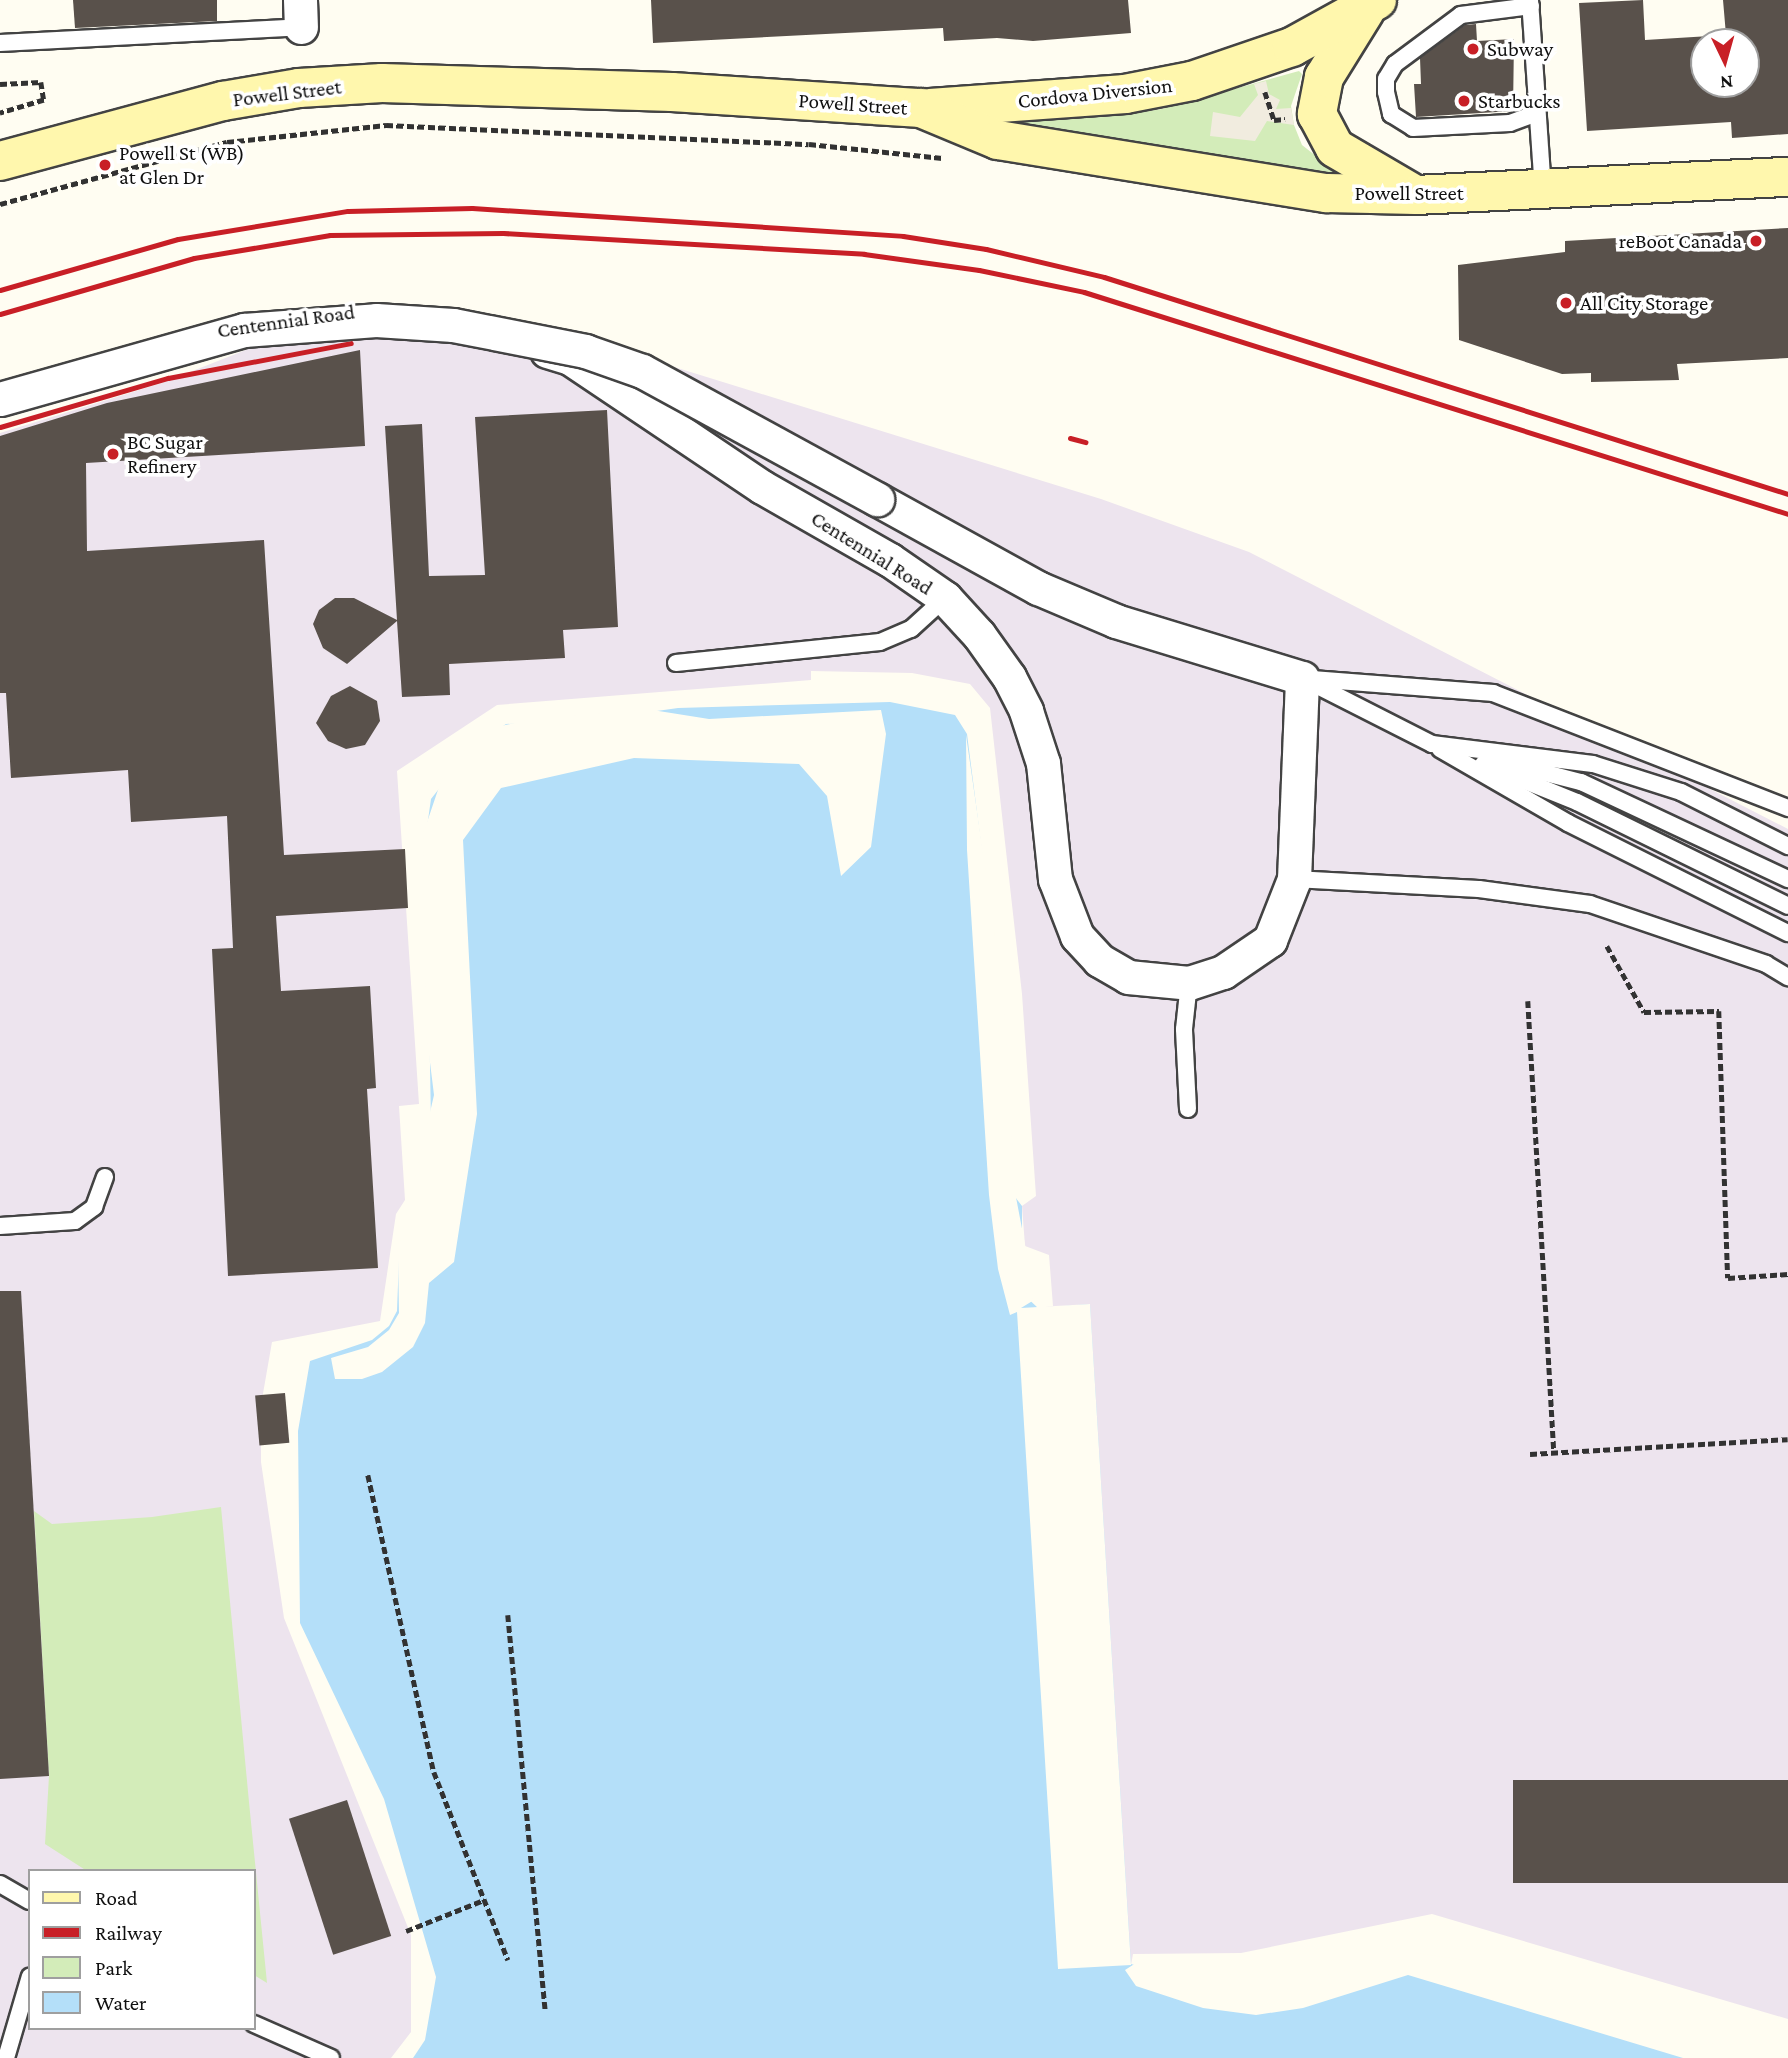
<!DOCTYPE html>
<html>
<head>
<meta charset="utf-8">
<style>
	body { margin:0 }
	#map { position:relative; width:1788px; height:2058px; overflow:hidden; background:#fffdf2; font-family:"Crimson Pro",serif }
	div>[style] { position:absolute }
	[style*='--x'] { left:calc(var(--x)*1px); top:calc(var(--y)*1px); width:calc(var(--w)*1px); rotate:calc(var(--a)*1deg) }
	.industrial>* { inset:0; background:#ede4ee }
	.green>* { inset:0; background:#d3ecb9 }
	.plaza>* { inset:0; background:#f1ecdf }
	.water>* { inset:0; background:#b4dff9 }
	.pier>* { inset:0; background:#fffdf2 }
	.building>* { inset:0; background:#59514b; transform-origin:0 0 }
	.path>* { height:4.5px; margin-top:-2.25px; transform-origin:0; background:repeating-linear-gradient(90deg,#323232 0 7px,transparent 0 10.5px) }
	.roads { filter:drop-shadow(2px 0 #434343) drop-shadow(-2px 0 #434343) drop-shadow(0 2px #434343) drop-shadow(0 -2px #434343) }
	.service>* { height:16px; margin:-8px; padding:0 8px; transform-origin:8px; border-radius:8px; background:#fff }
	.minor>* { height:33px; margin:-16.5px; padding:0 16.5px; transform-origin:16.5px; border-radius:16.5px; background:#fff }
	.secondary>* { height:38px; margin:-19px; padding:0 19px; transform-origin:19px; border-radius:19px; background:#fff7ad }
	.rail>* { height:5px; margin:-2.5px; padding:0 2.5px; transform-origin:2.5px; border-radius:2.5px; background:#c81f26 }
	.bridges { filter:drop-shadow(2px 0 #434343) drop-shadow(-2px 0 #434343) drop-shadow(0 2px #434343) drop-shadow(0 -2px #434343) }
	.minor-bridge>* { height:33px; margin:-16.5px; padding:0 16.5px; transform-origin:16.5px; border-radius:16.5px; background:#fff }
	.dots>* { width:19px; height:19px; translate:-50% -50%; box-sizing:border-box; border:4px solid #fff; border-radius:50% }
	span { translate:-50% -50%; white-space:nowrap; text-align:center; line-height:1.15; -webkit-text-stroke:7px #fff; paint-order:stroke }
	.poi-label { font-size:21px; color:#101010 }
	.left { translate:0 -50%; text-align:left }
	.right { translate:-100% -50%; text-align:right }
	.street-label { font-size:21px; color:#101010 }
	.legend { position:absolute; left:28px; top:1869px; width:228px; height:161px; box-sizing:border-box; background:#fff; border:2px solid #9f9f9f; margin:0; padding:9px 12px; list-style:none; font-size:21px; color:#101010 }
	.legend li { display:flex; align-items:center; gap:14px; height:35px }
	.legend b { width:35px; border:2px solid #9f9f9f }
	.north { position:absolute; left:1690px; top:28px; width:70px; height:70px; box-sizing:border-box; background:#fff; border:2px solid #9f9f9f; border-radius:50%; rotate:175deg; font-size:19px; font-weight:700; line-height:28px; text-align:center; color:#101010 }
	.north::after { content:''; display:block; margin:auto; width:24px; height:32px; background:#c81f26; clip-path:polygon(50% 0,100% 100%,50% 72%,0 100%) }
</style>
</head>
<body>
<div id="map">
	<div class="industrial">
		<i style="clip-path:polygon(evenodd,393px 332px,655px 361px,1101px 499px,1249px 552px,1788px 829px,1788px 2019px,1432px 1914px,1241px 1953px,1133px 1954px,1131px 1965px,1038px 1308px,1053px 1306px,1049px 1255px,1025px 1246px,1022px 1206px,1036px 1196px,1022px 994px,990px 708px,970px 684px,912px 673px,811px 671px,811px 680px,497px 705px,397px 771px,419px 1104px,399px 1106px,405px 1200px,396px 1214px,380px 1321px,272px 1342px,261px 1405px,261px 1462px,284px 1618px,411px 1935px,411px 2032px,391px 2058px,0 2058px,0 433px,162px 383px,261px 344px,393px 332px,30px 1871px,254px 1871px,254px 2028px,30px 2028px,30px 1871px)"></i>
	</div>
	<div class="green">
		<i style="clip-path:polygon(1299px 71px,1302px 74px,1291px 106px,1294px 125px,1302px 145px,1335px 171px,1333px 176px,1017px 125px,1017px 119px,1106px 117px,1162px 109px)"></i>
		<i style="clip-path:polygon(221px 1507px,249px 1802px,267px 1983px,254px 1975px,254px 1871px,87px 1871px,45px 1844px,49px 1776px,34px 1511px,52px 1524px,152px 1517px)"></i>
	</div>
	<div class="plaza">
		<i style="clip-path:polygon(1266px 81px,1269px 94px,1280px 100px,1276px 109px,1291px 108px,1294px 125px,1267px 121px,1255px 141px,1210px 136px,1213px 112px,1240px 117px,1258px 95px,1254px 84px)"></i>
	</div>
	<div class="water">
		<i style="clip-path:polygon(890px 702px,955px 715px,967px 734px,1000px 992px,1012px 1193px,1022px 1206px,1022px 1293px,1038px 1308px,1090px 1304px,1131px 1964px,1241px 1996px,1306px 1990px,1398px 1958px,1750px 2058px,413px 2058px,425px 2040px,436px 1977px,384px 1799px,300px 1623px,298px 1431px,310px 1361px,372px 1340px,389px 1326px,397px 1311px,399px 1258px,431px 1123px,426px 834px,431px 799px,471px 748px,506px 724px,586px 721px,678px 708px)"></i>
	</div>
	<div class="pier">
		<i style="clip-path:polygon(646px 709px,709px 719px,881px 710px,886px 734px,871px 847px,841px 876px,827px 796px,799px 764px,634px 758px,501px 788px,463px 840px,477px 1114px,454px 1262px,429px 1283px,425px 1323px,413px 1347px,382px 1372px,362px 1379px,335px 1379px,331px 1358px,368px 1347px,389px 1330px,399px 1313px,398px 1251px,434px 1095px,426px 1030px,423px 834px,441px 781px,466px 748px,496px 727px,528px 720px)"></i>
		<i style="clip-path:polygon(966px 735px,1003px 992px,1015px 1192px,1028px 1260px,1025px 1292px,1034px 1300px,1021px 1308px,1090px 1304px,1131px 1965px,1058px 1969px,1017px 1312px,1010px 1315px,998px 1269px,989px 1195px,967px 850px)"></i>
		<i style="clip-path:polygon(1416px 1953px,1465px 1960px,1754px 2058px,1683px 2058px,1408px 1975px,1303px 2008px,1256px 2015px,1203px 2008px,1136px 1986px,1125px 1970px,1136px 1963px,1238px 1985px,1243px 1992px,1304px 1987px,1308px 1979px)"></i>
	</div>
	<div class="building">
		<i style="clip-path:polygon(73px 0,217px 0,217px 21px,75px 28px)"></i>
		<i style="clip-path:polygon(651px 0,1128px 0,1131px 33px,1033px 41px,997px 38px,944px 41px,943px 28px,653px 43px)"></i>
		<i style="clip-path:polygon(evenodd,1643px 0,1645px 40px,1726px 35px,1723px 0,1788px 0,1788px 134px,1732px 138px,1731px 122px,1587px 131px,1579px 3px,1643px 0,1704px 42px,1746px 42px,1746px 84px,1704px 84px,1704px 42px)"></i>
		<i style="clip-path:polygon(1476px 24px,1477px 41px,1514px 39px,1513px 111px,1416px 117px,1414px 84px,1421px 84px,1420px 58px,1465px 25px)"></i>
		<i style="clip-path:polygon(1788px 228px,1788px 358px,1677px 364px,1679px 380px,1591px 382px,1591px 373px,1562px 374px,1459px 340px,1458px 265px,1565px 252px,1565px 241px)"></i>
		<i style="clip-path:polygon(360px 350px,365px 446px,86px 463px,87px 551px,264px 540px,284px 855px,405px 849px,408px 908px,276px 916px,281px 991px,370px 986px,376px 1088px,367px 1089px,378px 1268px,228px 1276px,212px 949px,233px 948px,227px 816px,131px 822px,128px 770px,11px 778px,6px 693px,0 693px,0 436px,107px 403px)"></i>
		<i style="clip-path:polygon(607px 410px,618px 627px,563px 630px,565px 658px,449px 664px,450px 695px,402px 697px,397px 621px,347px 664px,323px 648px,313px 624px,319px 610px,335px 598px,354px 598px,397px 620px,385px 426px,422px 424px,429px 576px,485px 575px,475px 417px)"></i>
		<i style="clip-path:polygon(350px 686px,377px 701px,380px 721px,365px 745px,346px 749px,328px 741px,316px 723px,331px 696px)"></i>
		<i style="clip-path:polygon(0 1291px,21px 1291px,49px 1776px,0 1779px)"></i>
		<i style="left:285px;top:1393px;width:50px;height:30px;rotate:85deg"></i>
		<i style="left:1788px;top:1780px;width:103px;height:275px;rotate:90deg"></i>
		<i style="left:347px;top:1800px;width:143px;height:61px;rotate:72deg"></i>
	</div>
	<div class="path">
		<i style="--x:0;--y:84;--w:41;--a:-2.8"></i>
		<i style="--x:41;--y:82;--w:18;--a:81"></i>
		<i style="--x:44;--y:100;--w:46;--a:163.5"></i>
		<i style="--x:1265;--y:92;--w:29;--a:72"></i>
		<i style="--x:1274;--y:120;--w:11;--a:-5"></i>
		<i style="--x:0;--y:204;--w:235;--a:-15.3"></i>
		<i style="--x:227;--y:142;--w:160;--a:-6.1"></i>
		<i style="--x:386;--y:125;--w:423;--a:2.6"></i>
		<i style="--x:809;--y:144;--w:134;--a:6"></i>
		<i style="--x:1607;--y:946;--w:76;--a:60.7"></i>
		<i style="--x:1644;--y:1012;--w:75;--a:-0.8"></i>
		<i style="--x:1719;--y:1011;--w:267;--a:88.1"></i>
		<i style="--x:1728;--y:1278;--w:60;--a:-3.8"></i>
		<i style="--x:1528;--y:1001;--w:452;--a:86.7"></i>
		<i style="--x:1530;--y:1454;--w:258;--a:-3.3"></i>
		<i style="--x:368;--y:1475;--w:304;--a:77.5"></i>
		<i style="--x:434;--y:1772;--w:202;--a:68.5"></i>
		<i style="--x:508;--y:1615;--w:397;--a:84.6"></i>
		<i style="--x:406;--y:1931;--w:84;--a:-21.7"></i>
	</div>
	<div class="roads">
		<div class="service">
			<i style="--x:1530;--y:0;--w:190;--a:86.1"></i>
			<i style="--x:1531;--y:6;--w:71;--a:172.7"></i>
			<i style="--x:1461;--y:15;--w:82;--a:143.4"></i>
			<i style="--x:1395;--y:64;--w:17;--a:121"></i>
			<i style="--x:1386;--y:79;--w:13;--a:90"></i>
			<i style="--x:1386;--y:92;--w:23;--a:77"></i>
			<i style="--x:1391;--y:114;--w:26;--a:32"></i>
			<i style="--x:1413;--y:128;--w:97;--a:-3"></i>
			<i style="--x:1510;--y:123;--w:29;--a:-20"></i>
			<i style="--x:0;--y:43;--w:301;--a:-3"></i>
			<i style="--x:676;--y:663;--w:205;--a:-5.9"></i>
			<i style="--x:880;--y:642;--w:34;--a:-23"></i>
			<i style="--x:911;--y:629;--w:46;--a:-42.4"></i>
			<i style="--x:1302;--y:678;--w:146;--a:26.9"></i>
			<i style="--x:1432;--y:744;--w:162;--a:7.1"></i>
			<i style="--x:1593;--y:764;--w:92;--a:17.7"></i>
			<i style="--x:1681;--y:792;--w:120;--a:26.8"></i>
			<i style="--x:1312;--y:679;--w:182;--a:4.4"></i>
			<i style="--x:1493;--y:693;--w:317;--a:21.3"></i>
			<i style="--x:1440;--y:749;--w:148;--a:30"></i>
			<i style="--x:1568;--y:823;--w:246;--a:26.6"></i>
			<i style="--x:1499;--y:761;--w:85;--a:14.4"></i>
			<i style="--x:1581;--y:782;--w:229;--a:25.1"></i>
			<i style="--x:1483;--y:764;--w:101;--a:22"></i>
			<i style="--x:1577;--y:802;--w:235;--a:26.2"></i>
			<i style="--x:1294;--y:879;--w:185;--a:3.1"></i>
			<i style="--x:1479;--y:889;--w:112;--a:7.7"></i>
			<i style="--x:1590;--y:904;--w:186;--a:18.8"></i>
			<i style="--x:1766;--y:964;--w:26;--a:31"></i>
			<i style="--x:1188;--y:1109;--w:80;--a:-92.9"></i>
			<i style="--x:1184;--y:1029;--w:46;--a:-83.8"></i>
			<i style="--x:0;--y:1226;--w:75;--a:-3.8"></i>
			<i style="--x:75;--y:1221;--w:24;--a:-36"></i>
			<i style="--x:94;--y:1207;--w:32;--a:-70"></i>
			<i style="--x:0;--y:1884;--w:34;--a:30"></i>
			<i style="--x:254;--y:2024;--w:84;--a:23.8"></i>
			<i style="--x:6;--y:2058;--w:85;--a:-73.7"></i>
		</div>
		<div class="minor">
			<i style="--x:300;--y:0;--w:27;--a:88"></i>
			<i style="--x:547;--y:351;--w:24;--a:17"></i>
			<i style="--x:570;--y:358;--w:231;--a:33.9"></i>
			<i style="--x:762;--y:487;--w:147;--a:29.7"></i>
			<i style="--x:890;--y:560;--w:67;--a:34.6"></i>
			<i style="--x:945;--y:598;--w:50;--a:47.4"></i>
			<i style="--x:979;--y:635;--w:52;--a:54.5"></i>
			<i style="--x:1009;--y:677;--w:38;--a:63"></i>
			<i style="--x:1026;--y:711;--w:55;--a:71.9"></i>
			<i style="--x:1043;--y:763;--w:117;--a:84.1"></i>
			<i style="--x:1055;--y:879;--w:61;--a:68.9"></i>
			<i style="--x:1077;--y:936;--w:33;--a:47"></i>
			<i style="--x:1099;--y:960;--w:34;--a:30"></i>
			<i style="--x:1128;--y:977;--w:61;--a:5.6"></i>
			<i style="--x:1189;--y:983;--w:36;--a:-18"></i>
			<i style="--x:1223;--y:972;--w:57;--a:-34.2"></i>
			<i style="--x:1270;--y:940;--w:66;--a:-68.5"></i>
			<i style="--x:1294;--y:879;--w:201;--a:-87.7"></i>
			<i style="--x:1302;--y:678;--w:195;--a:-163"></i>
			<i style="--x:1116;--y:621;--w:85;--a:-157.1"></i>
			<i style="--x:1038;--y:588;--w:184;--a:-151.1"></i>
		</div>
		<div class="secondary">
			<i style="--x:1365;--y:11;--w:78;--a:121.8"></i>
			<i style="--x:1324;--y:77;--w:38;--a:101"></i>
			<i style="--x:1317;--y:114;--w:38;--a:62"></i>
			<i style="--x:1335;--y:148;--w:89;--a:30.3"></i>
			<i style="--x:930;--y:108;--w:196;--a:-4.1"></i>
			<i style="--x:1125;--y:94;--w:68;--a:-11"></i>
			<i style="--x:1192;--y:81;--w:106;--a:-18.8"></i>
			<i style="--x:1292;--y:47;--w:97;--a:-28.9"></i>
			<i style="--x:0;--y:161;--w:231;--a:-15.1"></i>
			<i style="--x:223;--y:101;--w:77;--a:-9.7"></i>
			<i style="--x:299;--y:88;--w:83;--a:-3.4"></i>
			<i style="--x:382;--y:83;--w:290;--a:1.8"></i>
			<i style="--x:672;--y:92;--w:250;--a:3.7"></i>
			<i style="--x:921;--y:108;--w:83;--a:22.6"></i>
			<i style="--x:998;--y:140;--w:333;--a:9.2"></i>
			<i style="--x:1327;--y:193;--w:89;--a:1.3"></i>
			<i style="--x:1416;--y:195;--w:372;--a:-2.8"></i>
		</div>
	</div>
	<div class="rail">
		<i style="--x:0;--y:290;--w:185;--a:-16"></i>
		<i style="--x:178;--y:239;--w:172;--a:-9.4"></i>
		<i style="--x:348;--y:211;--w:124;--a:-1.4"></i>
		<i style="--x:472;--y:208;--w:432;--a:3.7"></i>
		<i style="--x:903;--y:236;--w:84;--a:8.9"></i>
		<i style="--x:986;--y:249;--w:121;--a:13.3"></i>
		<i style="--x:1104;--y:277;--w:718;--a:17.6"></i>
		<i style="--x:0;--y:314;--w:202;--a:-16.1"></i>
		<i style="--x:194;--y:258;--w:138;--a:-9.6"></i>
		<i style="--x:330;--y:235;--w:173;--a:-0.7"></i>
		<i style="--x:503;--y:233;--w:362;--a:3.3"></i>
		<i style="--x:864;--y:254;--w:116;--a:7.9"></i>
		<i style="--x:979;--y:270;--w:107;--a:11.8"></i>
		<i style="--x:1084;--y:292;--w:738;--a:17.5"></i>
		<i style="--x:0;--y:427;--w:175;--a:-16.3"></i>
		<i style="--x:168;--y:378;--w:186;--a:-10.8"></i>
		<i style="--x:1070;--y:438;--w:16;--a:15"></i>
	</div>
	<div class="bridges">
		<div class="minor-bridge">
			<i style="--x:0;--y:399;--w:254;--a:-15.8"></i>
			<i style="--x:244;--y:330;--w:132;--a:-4.3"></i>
			<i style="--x:376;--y:320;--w:77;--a:3.7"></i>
			<i style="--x:453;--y:325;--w:135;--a:11.1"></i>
			<i style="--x:585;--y:351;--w:60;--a:19.3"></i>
			<i style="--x:642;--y:371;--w:268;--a:28.6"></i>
		</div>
	</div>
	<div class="dots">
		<i style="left:1473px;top:49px;background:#c81f26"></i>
		<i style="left:1464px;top:101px;background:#c81f26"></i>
		<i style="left:105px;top:165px;background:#c81f26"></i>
		<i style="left:1756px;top:241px;background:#c81f26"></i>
		<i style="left:1566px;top:303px;background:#c81f26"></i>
		<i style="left:113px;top:454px;background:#c81f26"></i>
	</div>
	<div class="poi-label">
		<span class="left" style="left:1487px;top:49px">Subway</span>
		<span class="left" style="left:1478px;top:101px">Starbucks</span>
		<span class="left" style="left:119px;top:165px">Powell St (WB)<br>at Glen Dr</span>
		<span class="right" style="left:1742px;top:241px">reBoot Canada</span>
		<span class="left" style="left:1580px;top:303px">All City Storage</span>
		<span class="left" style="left:127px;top:454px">BC Sugar<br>Refinery</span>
	</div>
	<div class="street-label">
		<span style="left:287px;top:93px;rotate:-7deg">Powell Street</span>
		<span style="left:1095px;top:93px;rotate:-6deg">Cordova Diversion</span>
		<span style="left:853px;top:104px;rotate:4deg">Powell Street</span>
		<span style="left:1409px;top:193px">Powell Street</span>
		<span style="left:286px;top:321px;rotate:-8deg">Centennial Road</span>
		<span style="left:872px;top:553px;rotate:32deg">Centennial Road</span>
	</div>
	<ul class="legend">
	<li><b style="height:9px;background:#fff7ad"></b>Road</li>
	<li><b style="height:9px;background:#c81f26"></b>Railway</li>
	<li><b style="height:19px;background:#d3ecb9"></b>Park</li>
	<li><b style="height:19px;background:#b4dff9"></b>Water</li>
	</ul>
	<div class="north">N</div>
</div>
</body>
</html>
